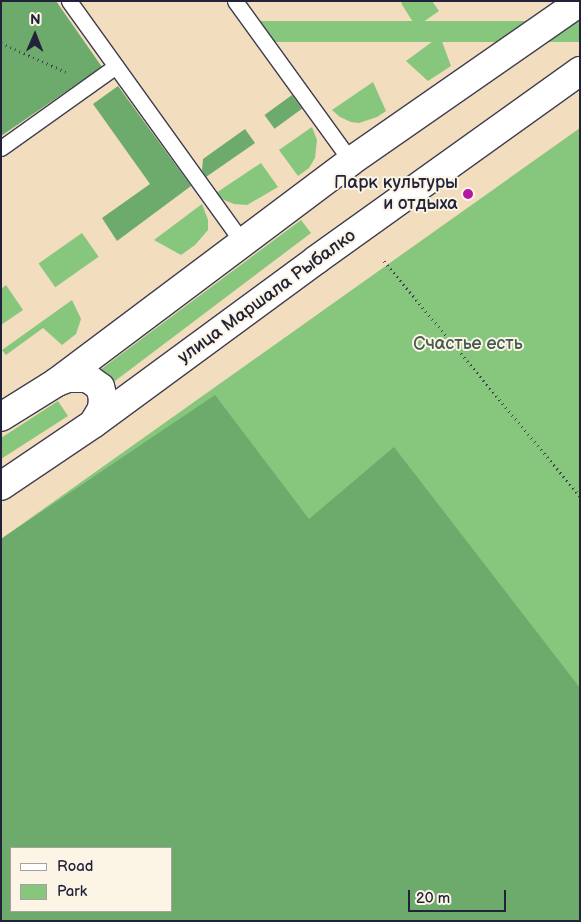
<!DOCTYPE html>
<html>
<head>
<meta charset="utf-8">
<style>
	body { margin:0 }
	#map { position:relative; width:581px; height:922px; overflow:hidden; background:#f2ddbe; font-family:"Balsamiq Sans",sans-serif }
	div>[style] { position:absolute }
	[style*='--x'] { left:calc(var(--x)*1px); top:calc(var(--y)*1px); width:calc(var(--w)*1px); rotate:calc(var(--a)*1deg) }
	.green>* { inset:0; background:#87c67d; transform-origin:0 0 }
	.forest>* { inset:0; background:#6dab6c; transform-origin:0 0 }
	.path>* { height:3px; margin-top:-1.5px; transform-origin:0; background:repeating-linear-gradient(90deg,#413e4f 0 1px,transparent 0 5px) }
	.roads { filter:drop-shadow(1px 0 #413e4f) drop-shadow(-1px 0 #413e4f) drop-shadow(0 1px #413e4f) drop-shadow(0 -1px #413e4f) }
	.service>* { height:15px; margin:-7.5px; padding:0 7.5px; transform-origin:7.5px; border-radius:7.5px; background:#fff }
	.primary>* { height:28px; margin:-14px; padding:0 14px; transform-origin:14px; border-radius:14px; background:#fff }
	.dots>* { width:14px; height:14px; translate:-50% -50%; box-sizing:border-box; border:2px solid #fcf5e5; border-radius:50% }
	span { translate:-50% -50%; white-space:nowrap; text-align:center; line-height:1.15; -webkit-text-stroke:4px #fcf5e5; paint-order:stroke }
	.poi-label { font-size:18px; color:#22223b }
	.right { translate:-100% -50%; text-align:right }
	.street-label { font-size:18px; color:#22223b }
	.park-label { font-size:18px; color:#455b52 }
	.frame { position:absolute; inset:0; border:2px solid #22223b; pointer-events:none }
	.legend { position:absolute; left:10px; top:847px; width:162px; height:65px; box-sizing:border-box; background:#fcf5e5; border:1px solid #a5a1a1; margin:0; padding:6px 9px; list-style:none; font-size:15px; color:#22223b }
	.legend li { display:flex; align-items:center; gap:10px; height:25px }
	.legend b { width:25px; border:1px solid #a5a1a1 }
	.north { position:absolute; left:10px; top:10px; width:50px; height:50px; -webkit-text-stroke:4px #fcf5e5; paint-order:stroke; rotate:1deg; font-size:14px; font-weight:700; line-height:20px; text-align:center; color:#22223b }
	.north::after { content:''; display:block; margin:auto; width:18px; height:22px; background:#22223b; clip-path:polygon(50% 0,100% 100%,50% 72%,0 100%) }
	.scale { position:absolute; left:408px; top:890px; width:98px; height:22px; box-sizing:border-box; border:2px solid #22223b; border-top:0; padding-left:6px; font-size:15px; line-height:18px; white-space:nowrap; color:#22223b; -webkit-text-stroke:4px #fcf5e5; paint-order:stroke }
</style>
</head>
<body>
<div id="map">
	<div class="green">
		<i style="clip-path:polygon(404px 1px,432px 1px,439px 11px,416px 27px,401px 3px)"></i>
		<i style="left:580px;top:21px;width:21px;height:319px;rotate:90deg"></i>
		<i style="clip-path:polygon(440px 36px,451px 66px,428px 81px,406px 61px)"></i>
		<i style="clip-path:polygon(373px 82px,386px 111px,377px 117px,359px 123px,351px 122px,340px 117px,332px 110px)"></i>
		<i style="clip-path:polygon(312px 127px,317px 140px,315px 158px,309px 168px,298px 176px,279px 150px)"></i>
		<i style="clip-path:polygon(evenodd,580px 128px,580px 921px,1px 921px,1px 539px,580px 128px,11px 848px,171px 848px,171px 911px,11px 911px,11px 848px)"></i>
		<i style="clip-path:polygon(261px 163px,278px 187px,247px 205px,234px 204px,224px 200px,216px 193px)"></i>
		<i style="clip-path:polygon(202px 204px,208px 220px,208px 230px,195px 245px,181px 255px,154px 240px)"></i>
		<i style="clip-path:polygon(301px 220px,311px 233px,111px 384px,110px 375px,100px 370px)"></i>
		<i style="left:82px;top:233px;width:29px;height:53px;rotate:55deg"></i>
		<i style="clip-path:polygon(6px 285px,23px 310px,1px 325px,1px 289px)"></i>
		<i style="clip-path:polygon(72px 300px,81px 319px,76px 334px,62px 345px,43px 328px,6px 355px,2px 350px)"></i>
		<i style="clip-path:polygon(58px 401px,68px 416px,1px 459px,1px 438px)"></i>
	</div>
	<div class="forest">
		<i style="clip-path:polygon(1px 1px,56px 1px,102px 67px,1px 136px)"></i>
		<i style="clip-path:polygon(118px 86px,191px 186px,117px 241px,102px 218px,150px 184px,93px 104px)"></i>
		<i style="left:292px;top:95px;width:17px;height:34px;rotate:54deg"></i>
		<i style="clip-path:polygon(245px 129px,255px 143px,206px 177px,202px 170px,203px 159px)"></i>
		<i style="clip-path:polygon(evenodd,215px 395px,309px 519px,394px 447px,580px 688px,580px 921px,1px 921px,1px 539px,215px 395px,171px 848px,171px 911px,11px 911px,11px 848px,171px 848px)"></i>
	</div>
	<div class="path">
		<i style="--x:1;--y:43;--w:71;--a:24"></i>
		<i style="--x:384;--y:261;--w:306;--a:50.2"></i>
	</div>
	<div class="roads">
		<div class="service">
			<i style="--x:69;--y:1;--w:297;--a:54.3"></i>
			<i style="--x:235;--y:1;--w:198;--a:54.1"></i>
			<i style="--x:1;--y:148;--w:141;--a:-35.5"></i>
		</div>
		<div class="primary">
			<i style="--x:57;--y:382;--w:12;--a:-20"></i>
			<i style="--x:68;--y:378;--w:15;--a:0"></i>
			<i style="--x:83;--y:378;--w:6;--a:9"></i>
			<i style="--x:89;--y:379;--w:14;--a:36"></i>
			<i style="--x:100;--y:387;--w:11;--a:75"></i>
			<i style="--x:103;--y:398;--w:11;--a:95"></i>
			<i style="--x:102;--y:409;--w:17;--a:121"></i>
			<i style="--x:1;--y:417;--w:66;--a:-32"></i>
			<i style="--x:57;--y:382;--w:368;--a:-36.9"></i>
			<i style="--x:351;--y:161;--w:279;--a:-34.8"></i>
			<i style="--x:1;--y:486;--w:111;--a:-34"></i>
			<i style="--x:93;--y:424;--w:277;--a:-36.3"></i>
			<i style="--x:316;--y:260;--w:325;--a:-35.6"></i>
		</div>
	</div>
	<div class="dots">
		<i style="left:468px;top:194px;background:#b5179e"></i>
	</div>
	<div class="poi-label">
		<span class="right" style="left:458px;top:194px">Парк культуры<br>и отдыха</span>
	</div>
	<div class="street-label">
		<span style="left:267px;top:297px;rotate:-36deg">улица Маршала Рыбалко</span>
	</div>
	<div class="park-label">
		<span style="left:468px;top:344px">Счастье есть</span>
	</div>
	<div class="frame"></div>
	<ul class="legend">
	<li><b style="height:6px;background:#fff"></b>Road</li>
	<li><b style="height:14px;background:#87c67d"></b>Park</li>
	</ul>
	<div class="north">N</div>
	<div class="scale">20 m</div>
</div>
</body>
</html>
